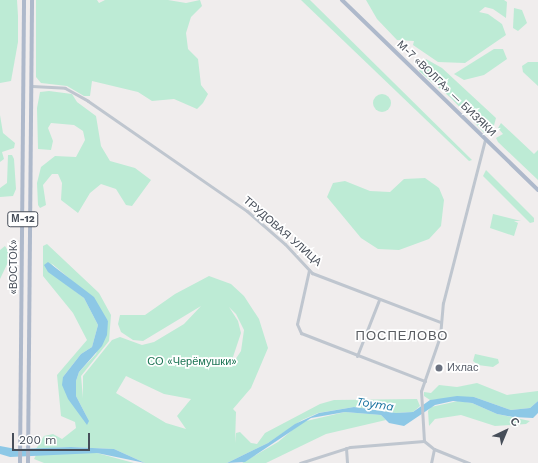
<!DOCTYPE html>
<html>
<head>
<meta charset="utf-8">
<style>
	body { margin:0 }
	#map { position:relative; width:538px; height:463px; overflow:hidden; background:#f0eded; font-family:"Work Sans",sans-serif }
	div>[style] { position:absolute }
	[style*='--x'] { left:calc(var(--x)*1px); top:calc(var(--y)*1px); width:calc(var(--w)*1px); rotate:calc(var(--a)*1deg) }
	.green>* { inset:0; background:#bdebd5 }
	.round { border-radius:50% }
	.water>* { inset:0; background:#8dc8e6 }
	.minor>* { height:3px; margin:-1.5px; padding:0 1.5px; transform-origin:1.5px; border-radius:1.5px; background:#bfc6cf }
	.major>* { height:4px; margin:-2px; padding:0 2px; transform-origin:2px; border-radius:2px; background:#aeb9cb }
	.dots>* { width:11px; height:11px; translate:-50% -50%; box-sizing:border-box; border:2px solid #fff; border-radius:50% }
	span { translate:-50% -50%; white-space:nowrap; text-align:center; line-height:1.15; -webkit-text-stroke:3.5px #fff; paint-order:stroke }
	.shield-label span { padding:1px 3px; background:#fff; border:1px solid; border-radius:3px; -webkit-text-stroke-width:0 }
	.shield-label { font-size:10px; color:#474e59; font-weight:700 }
	.street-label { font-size:11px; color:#474e59 }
	.park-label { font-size:11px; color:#1c7554 }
	.worship-label { font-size:11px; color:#5b616d }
	.left { translate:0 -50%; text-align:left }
	.water-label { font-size:12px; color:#15709e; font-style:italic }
	.quarter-label { font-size:13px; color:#5a5d62; letter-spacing:1px }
	.north { position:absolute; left:486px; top:411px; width:40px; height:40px; -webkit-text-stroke:3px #fff; paint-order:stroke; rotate:44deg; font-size:11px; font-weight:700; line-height:16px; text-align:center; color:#474e59 }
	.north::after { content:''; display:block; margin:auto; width:14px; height:18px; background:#474e59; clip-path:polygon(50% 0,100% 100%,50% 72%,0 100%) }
	.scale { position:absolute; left:12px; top:433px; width:78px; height:18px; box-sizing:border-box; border:2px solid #474e59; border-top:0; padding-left:5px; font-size:12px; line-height:14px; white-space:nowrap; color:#474e59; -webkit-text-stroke:3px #fff; paint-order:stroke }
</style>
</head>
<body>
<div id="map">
	<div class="green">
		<i style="clip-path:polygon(0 0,17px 0,18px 16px,18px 42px,11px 81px,0 83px)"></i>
		<i style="clip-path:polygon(36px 0,97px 0,99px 3px,105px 0,168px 0,186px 3px,200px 0,202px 6px,191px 17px,186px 33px,188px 49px,198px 59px,201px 85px,208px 94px,203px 103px,197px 109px,174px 99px,152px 101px,138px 92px,92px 81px,90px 96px,84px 96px,67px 86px,41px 83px,36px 77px)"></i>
		<i style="clip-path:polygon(301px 0,310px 0,472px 160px,469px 161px)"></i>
		<i style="clip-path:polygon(366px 0,504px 0,507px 2px,506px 18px,493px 9px,485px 7px,479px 12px,488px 14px,502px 24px,506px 35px,465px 63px,438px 62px,413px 45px,414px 41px,397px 40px,377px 19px)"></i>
		<i style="clip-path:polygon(514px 8px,522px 10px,527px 23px,518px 31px,513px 28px)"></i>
		<i style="clip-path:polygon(494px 49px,503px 49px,507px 59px,484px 75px,464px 80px,454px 74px)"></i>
		<i style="clip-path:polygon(426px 59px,442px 68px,496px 118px,493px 129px,486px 135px,451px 98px,419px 71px)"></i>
		<i style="clip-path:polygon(528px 62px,538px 62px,538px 86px,523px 72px,522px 66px)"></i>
		<i style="clip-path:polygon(49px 91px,72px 94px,77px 102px,96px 116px,101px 146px,110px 161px,135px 168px,151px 180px,132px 206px,126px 205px,116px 189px,101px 184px,90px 193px,78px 213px,61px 200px,62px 183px,58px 174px,52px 174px,43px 185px,46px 205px,40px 208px,38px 205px,37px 183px,41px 167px,55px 156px,76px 157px,85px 140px,83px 131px,74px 125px,51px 123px,48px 128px,53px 141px,51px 150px,38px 149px,37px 108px,40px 92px)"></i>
		<i class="round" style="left:373px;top:94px;width:18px;height:18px"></i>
		<i style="clip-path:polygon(0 115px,3px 133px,15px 143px,14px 148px,2px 152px,4px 159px,0 162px)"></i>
		<i style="clip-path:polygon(501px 123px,534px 154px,538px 150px,538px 180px,498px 142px,496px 138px,503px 134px,498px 128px)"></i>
		<i style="clip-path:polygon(8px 155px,12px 155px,14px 159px,16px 189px,13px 196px,0 197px,0 188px,7px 183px)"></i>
		<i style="clip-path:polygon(486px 170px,534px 218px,534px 222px,530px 223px,483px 176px)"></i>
		<i style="clip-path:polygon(425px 178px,439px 188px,444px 200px,441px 226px,429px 239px,399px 250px,378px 249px,361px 238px,327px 197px,333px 183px,345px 181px,370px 191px,390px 192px,404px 179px)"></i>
		<i style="clip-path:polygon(493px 214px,521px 221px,514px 221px,518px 223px,514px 236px,490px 228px)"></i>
		<i style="clip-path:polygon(evenodd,47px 244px,99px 293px,111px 315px,109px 341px,81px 376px,83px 398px,83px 376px,112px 340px,120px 337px,142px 345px,154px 342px,184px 324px,201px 306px,143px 341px,133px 340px,121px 332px,118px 324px,120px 315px,145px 315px,175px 294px,209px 276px,231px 284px,244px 296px,259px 319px,268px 348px,251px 388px,233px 409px,236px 412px,235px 443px,236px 433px,240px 432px,251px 443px,257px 444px,265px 433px,320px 404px,334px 400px,417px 399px,420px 406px,413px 412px,396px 413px,354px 407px,318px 413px,302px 420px,268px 443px,227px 463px,145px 463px,114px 449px,71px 447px,36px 449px,44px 436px,53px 434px,62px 439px,76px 428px,75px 422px,61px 416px,57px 375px,87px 340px,73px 313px,43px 276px,43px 246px,47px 244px,51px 263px,70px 279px,108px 321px,96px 354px,79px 372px,76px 381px,76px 396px,89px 421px,63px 377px,81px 354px,92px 347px,98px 325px,84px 298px,67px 285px,51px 263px,47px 244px,229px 307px,236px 314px,244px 330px,241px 351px,229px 369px,241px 333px,238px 321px,229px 307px,47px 244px,126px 376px,164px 394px,191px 399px,177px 416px,186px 429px,166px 423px,116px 393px,126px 376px)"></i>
		<i style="clip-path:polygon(5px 246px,11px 256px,0 279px,0 250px)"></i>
		<i style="clip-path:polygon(475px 354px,498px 359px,499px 363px,493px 367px,478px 365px,473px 361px)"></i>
		<i style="clip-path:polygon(477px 383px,507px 395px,538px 391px,538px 401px,530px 408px,511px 410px,474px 397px,430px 400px,424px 396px,424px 392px,431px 393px,439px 385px,457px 387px)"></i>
		<i style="clip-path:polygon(458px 401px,472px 403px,497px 414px,530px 421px,526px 424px,495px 426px,461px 415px,435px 419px,429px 426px,428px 411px,431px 407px)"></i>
		<i style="clip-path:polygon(345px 412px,381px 415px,386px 420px,326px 434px,266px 463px,242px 463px,278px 442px,302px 422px)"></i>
		<i style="clip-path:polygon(51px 453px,97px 453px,134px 463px,44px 463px,34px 459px,36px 455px)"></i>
	</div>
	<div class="water">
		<i style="clip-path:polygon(48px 262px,94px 297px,108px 321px,107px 335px,102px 346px,79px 372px,76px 381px,76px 396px,89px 421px,87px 425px,68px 399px,62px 385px,63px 377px,81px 354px,92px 347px,98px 325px,84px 298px,48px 272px,44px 265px)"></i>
		<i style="clip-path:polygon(457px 396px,474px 397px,511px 410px,530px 408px,538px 401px,538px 413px,533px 418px,513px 417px,497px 414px,472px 403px,453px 401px,435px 405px,404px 426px,389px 423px,381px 415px,345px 412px,311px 418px,245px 462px,227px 463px,268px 443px,295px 424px,319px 413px,354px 407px,396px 413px,413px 412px,430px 400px)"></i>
		<i style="clip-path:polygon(0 446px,16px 449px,71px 447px,114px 449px,145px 463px,97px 453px,10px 457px,0 454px)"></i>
	</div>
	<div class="minor">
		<i style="--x:32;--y:86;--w:33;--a:3"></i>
		<i style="--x:65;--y:88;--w:26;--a:29"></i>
		<i style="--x:88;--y:101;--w:193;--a:34.7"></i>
		<i style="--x:247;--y:211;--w:50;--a:41"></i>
		<i style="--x:285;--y:244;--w:40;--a:47"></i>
		<i style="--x:312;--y:273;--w:137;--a:20.9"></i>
		<i style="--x:309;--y:270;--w:55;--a:102.5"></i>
		<i style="--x:297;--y:324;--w:10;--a:66"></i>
		<i style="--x:301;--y:333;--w:133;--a:21.2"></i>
		<i style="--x:357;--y:356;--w:60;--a:-68.6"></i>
		<i style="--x:424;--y:441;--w:50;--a:-93.4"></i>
		<i style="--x:421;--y:391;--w:58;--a:-70.9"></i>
		<i style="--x:440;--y:336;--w:33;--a:-85"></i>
		<i style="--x:443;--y:303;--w:169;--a:-75.6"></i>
		<i style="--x:346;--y:448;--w:15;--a:86"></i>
		<i style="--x:434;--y:449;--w:38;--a:22"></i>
		<i style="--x:300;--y:463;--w:52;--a:-17.7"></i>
		<i style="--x:350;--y:447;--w:74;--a:-4.6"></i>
		<i style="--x:424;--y:441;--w:13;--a:39"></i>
		<i style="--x:434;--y:449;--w:14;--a:102"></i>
	</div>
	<div class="major">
		<i style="--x:342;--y:0;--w:273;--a:44.1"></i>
		<i style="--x:20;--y:463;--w:463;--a:-89.5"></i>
		<i style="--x:28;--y:463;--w:463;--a:-89.5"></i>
	</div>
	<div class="dots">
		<i style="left:439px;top:368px;background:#6b7280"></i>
	</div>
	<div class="shield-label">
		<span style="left:23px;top:219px">М-12</span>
	</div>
	<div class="street-label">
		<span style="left:446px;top:89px;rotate:44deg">М-7 «ВОЛГА» — БИЗЯКИ</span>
		<span style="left:282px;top:232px;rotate:41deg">ТРУДОВАЯ УЛИЦА</span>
		<span style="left:14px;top:267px;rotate:-90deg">«ВОСТОК»</span>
	</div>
	<div class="park-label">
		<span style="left:192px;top:362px">СО «Черёмушки»</span>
	</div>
	<div class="worship-label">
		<span class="left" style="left:447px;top:368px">Ихлас</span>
	</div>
	<div class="water-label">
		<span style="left:375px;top:405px;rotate:9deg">Toyma</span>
	</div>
	<div class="quarter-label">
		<span style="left:402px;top:336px">ПОСПЕЛОВО</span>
	</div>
	<div class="north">С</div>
	<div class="scale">200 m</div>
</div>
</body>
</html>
